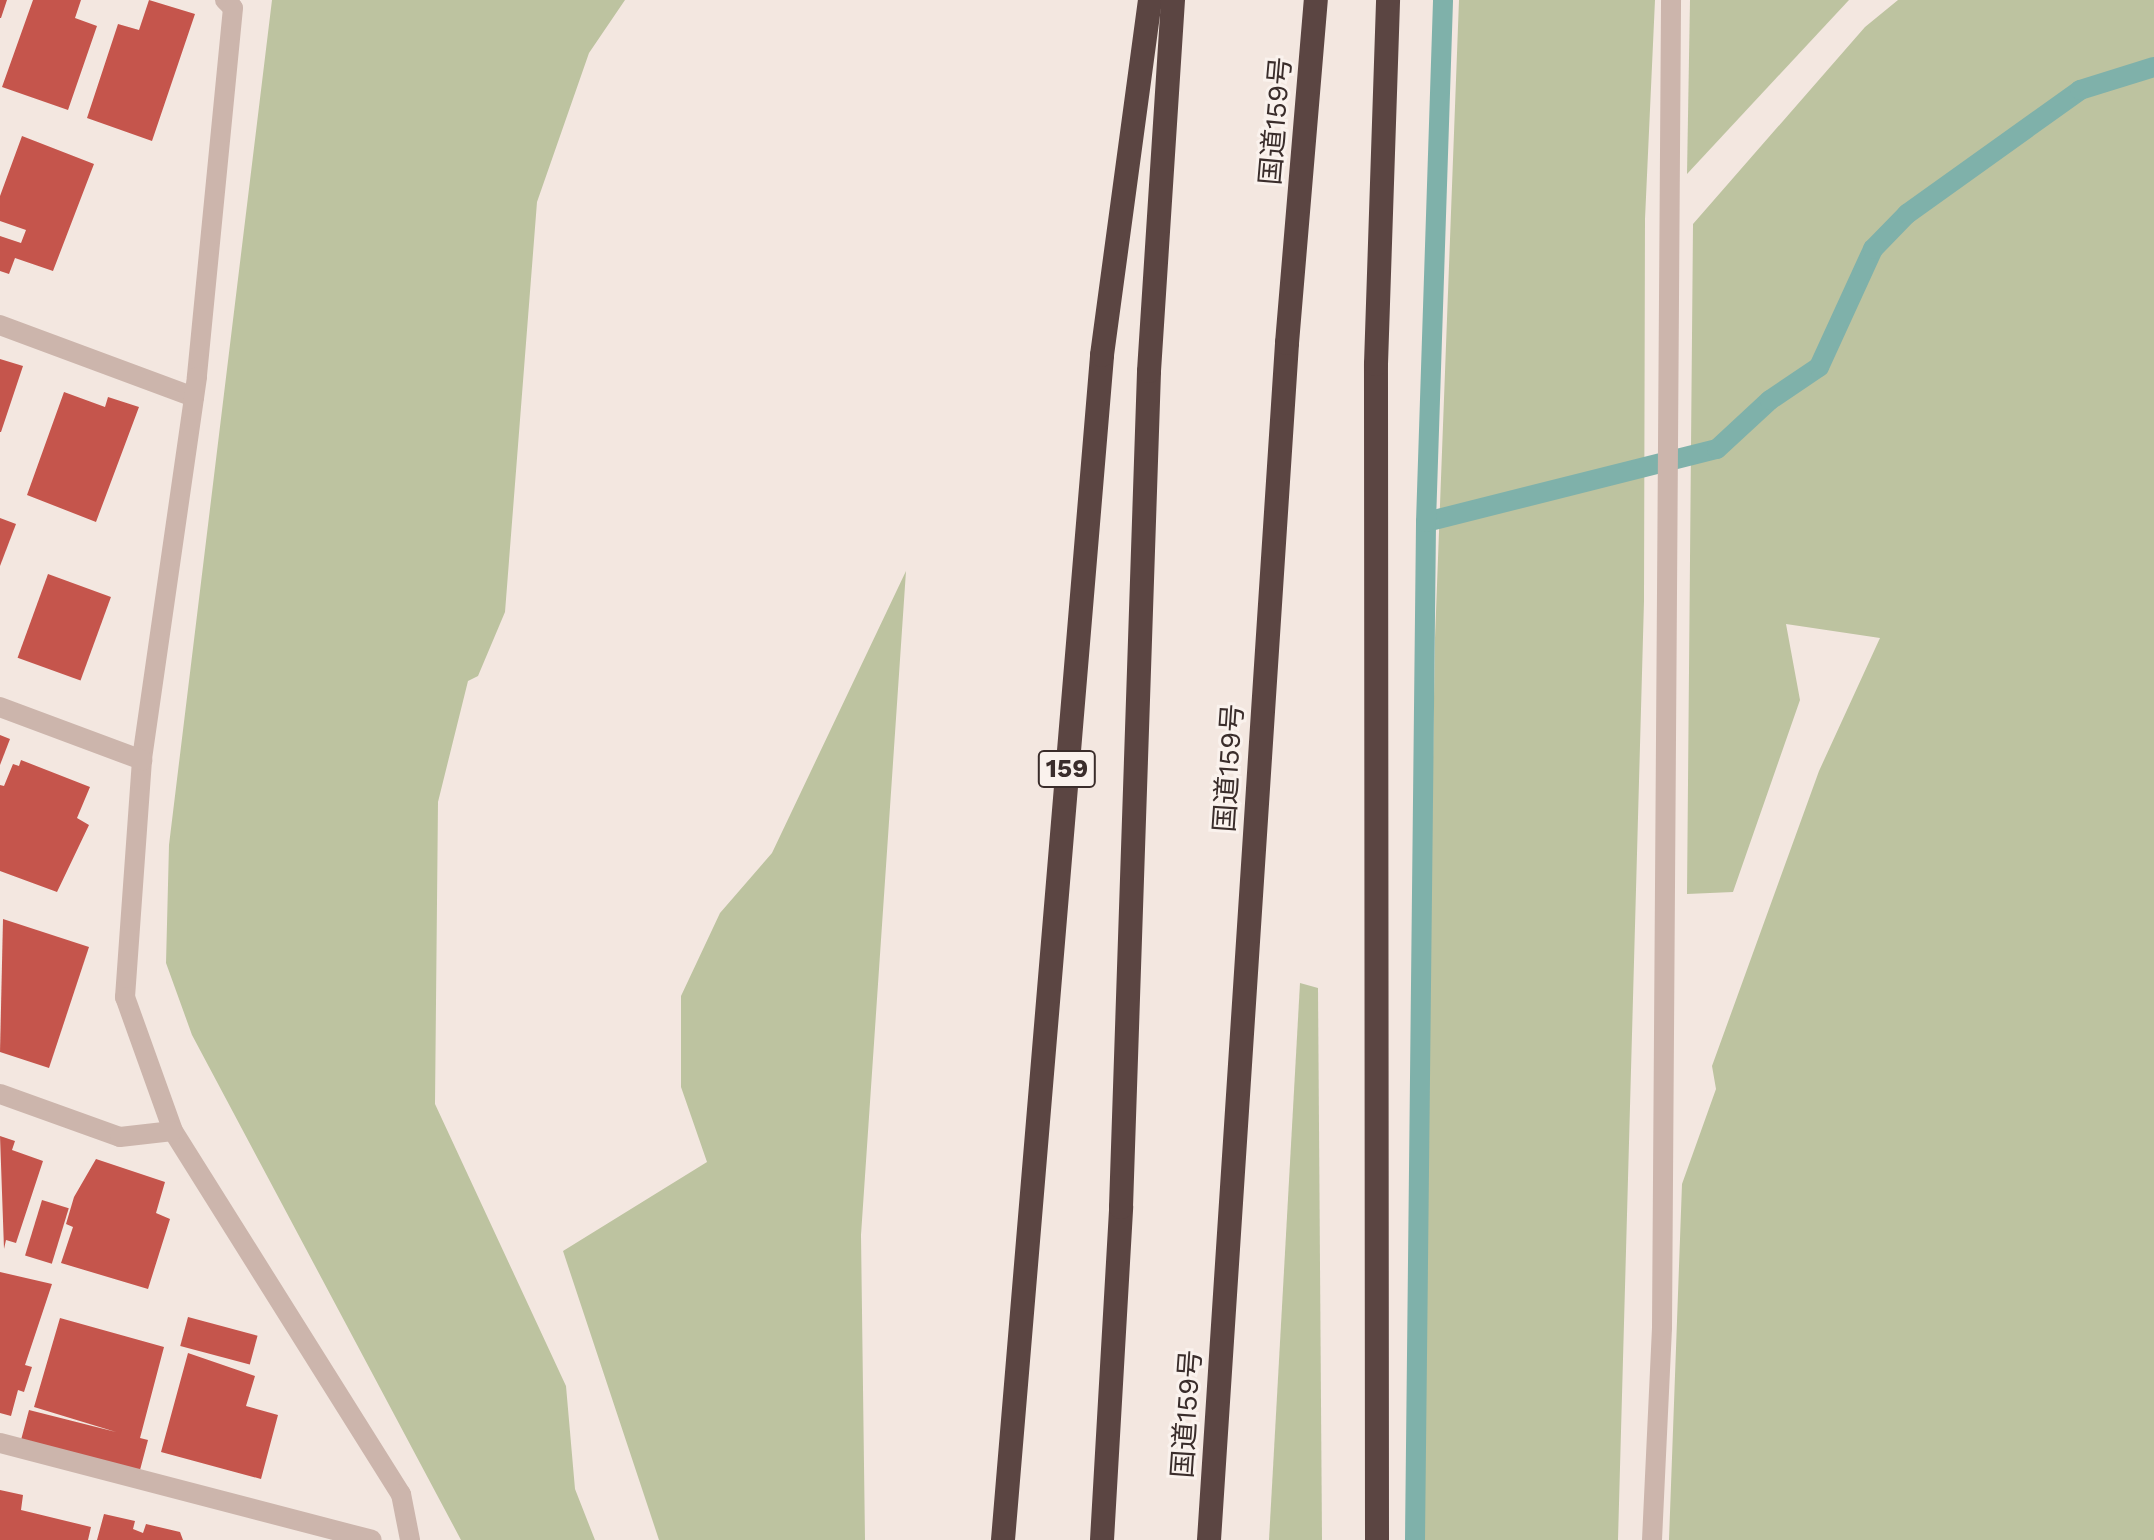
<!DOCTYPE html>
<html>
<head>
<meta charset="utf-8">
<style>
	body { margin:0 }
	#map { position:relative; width:2154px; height:1540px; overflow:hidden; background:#f3e7e0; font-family:"Work Sans","Noto Sans JP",sans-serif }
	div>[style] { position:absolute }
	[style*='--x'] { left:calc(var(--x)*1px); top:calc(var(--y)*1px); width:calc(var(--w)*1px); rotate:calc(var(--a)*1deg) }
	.green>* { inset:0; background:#bdc3a0 }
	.stream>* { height:20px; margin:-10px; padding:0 10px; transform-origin:10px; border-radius:10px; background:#7fb1aa }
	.building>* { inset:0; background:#c5554c; transform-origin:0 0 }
	.lane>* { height:20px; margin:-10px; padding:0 10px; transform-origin:10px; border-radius:10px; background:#ccb5ac }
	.street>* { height:20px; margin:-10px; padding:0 10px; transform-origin:10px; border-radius:10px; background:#ccb5ac }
	.highway>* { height:24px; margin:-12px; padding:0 12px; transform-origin:12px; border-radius:12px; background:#5b4542 }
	span { translate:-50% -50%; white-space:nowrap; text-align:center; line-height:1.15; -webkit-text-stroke:6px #faf2ed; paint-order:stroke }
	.shield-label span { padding:2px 6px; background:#faf2ed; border:2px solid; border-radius:6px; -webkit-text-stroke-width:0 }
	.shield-label { font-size:26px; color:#3a2d2b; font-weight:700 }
	.street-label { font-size:28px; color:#3a2d2b }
</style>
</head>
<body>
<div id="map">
	<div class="green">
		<i style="clip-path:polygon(272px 0,625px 0,589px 53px,537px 202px,505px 612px,478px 676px,468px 681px,438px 802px,435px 1104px,566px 1386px,575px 1489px,595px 1540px,461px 1540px,192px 1035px,166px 963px,169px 845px)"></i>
		<i style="clip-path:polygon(1459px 0,1655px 0,1645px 219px,1644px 601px,1618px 1540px,1420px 1540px,1435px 638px)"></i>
		<i style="clip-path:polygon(1690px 0,1849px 0,1687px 174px)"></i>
		<i style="clip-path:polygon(1898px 0,2154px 0,2154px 1540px,1669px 1540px,1682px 1184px,1716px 1089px,1712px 1066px,1819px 771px,1880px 638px,1786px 624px,1800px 700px,1733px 892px,1687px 894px,1693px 224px,1865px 27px)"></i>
		<i style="clip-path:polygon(906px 571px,861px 1235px,865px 1540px,659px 1540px,563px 1251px,707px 1162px,681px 1087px,681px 996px,720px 913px,772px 853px)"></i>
		<i style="clip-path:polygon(1300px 983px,1318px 988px,1322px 1540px,1269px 1540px)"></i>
	</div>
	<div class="stream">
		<i style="--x:1426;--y:522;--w:300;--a:-14.1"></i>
		<i style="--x:1717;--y:449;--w:72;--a:-42.8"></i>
		<i style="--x:1770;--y:400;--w:59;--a:-34"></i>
		<i style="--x:1819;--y:367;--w:130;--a:-65.4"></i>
		<i style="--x:1873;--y:249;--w:49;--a:-45.8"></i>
		<i style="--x:1907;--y:214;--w:213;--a:-35.6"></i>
		<i style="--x:2080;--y:90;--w:77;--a:-17.3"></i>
		<i style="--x:1415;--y:1540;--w:1018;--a:-89.38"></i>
		<i style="--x:1426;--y:522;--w:522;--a:-88.13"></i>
	</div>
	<div class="building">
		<i style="clip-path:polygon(0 0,7px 0,1px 18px,0 18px)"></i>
		<i style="clip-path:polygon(33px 0,81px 0,75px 18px,97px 26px,68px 110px,2px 87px)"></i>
		<i style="clip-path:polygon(149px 0,195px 14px,152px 141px,87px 118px,118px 24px,139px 30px)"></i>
		<i style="clip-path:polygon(22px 136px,94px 164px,53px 271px,15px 258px,9px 274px,0 271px,0 236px,21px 243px,26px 230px,0 221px,0 196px)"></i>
		<i style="clip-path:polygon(0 359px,23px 366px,1px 432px,0 432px)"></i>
		<i style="clip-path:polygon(64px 392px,105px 407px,108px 397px,139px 407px,96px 522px,27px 495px)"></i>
		<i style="clip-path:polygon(0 518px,16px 524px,0 566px)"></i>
		<i style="left:48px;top:574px;width:67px;height:89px;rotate:20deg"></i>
		<i style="clip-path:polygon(0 735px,10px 739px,0 765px)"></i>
		<i style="clip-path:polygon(21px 760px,90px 787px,77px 818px,89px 825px,57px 892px,0 871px,0 785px,4px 786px,13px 764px,19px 766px)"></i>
		<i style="clip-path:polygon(3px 919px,89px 947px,49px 1068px,0 1052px)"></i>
		<i style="clip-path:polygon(0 1136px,15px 1141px,12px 1150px,43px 1161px,16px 1243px,6px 1240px,4px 1249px)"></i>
		<i style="clip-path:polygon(96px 1159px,165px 1182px,156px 1213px,170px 1219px,148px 1289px,61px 1263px,73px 1227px,66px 1224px,74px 1197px)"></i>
		<i style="left:42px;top:1200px;width:28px;height:58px;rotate:17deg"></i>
		<i style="clip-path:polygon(0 1272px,52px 1284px,25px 1365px,32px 1367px,24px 1392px,18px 1390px,11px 1416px,0 1413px)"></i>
		<i style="left:188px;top:1317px;width:72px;height:30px;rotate:15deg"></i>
		<i style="clip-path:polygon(60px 1318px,164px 1347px,140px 1438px,148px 1440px,140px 1470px,21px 1440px,29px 1410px,116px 1432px,34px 1407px)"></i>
		<i style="clip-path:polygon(188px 1353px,255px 1376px,246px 1406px,278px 1415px,261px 1479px,161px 1452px)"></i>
		<i style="clip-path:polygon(0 1490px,23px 1495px,21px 1510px,91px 1527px,88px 1540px,0 1540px)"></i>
		<i style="clip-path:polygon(104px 1514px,135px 1521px,133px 1529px,143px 1533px,146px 1524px,180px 1532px,183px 1540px,97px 1540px)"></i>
	</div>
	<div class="lane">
		<i style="--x:0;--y:325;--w:207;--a:20.4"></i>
	</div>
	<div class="street">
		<i style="--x:225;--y:0;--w:11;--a:45"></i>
		<i style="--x:233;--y:8;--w:371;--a:95.6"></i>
		<i style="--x:197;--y:377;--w:387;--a:98.2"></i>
		<i style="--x:142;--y:760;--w:238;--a:94.1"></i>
		<i style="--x:125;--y:997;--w:142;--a:70.3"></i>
		<i style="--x:173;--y:1131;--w:429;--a:57.9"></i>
		<i style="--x:401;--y:1494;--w:47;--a:78.9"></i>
		<i style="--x:0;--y:707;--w:152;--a:20.5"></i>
		<i style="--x:0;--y:1094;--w:127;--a:19.7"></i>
		<i style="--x:120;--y:1137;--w:53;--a:-6.5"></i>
		<i style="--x:0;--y:1443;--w:384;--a:14.6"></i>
		<i style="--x:1652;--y:1540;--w:213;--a:-87.3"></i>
		<i style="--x:1662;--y:1327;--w:1327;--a:-89.61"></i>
	</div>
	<div class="highway">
		<i style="--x:1003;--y:1540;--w:1189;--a:-85.22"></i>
		<i style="--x:1102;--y:355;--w:358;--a:-82.3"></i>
		<i style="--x:1102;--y:1540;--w:334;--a:-86.7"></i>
		<i style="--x:1121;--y:1207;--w:836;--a:-88.08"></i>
		<i style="--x:1149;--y:371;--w:372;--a:-86.3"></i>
		<i style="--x:1209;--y:1540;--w:1200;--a:-86.27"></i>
		<i style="--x:1287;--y:343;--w:344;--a:-85.2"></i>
		<i style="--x:1377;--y:1540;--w:1176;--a:-90.05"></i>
		<i style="--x:1376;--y:364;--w:364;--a:-88.1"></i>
	</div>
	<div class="shield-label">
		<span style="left:1067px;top:769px">159</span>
	</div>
	<div class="street-label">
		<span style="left:1276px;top:121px;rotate:-85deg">国道159号</span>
		<span style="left:1229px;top:768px;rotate:-86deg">国道159号</span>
		<span style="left:1187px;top:1414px;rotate:-86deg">国道159号</span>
	</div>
</div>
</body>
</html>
